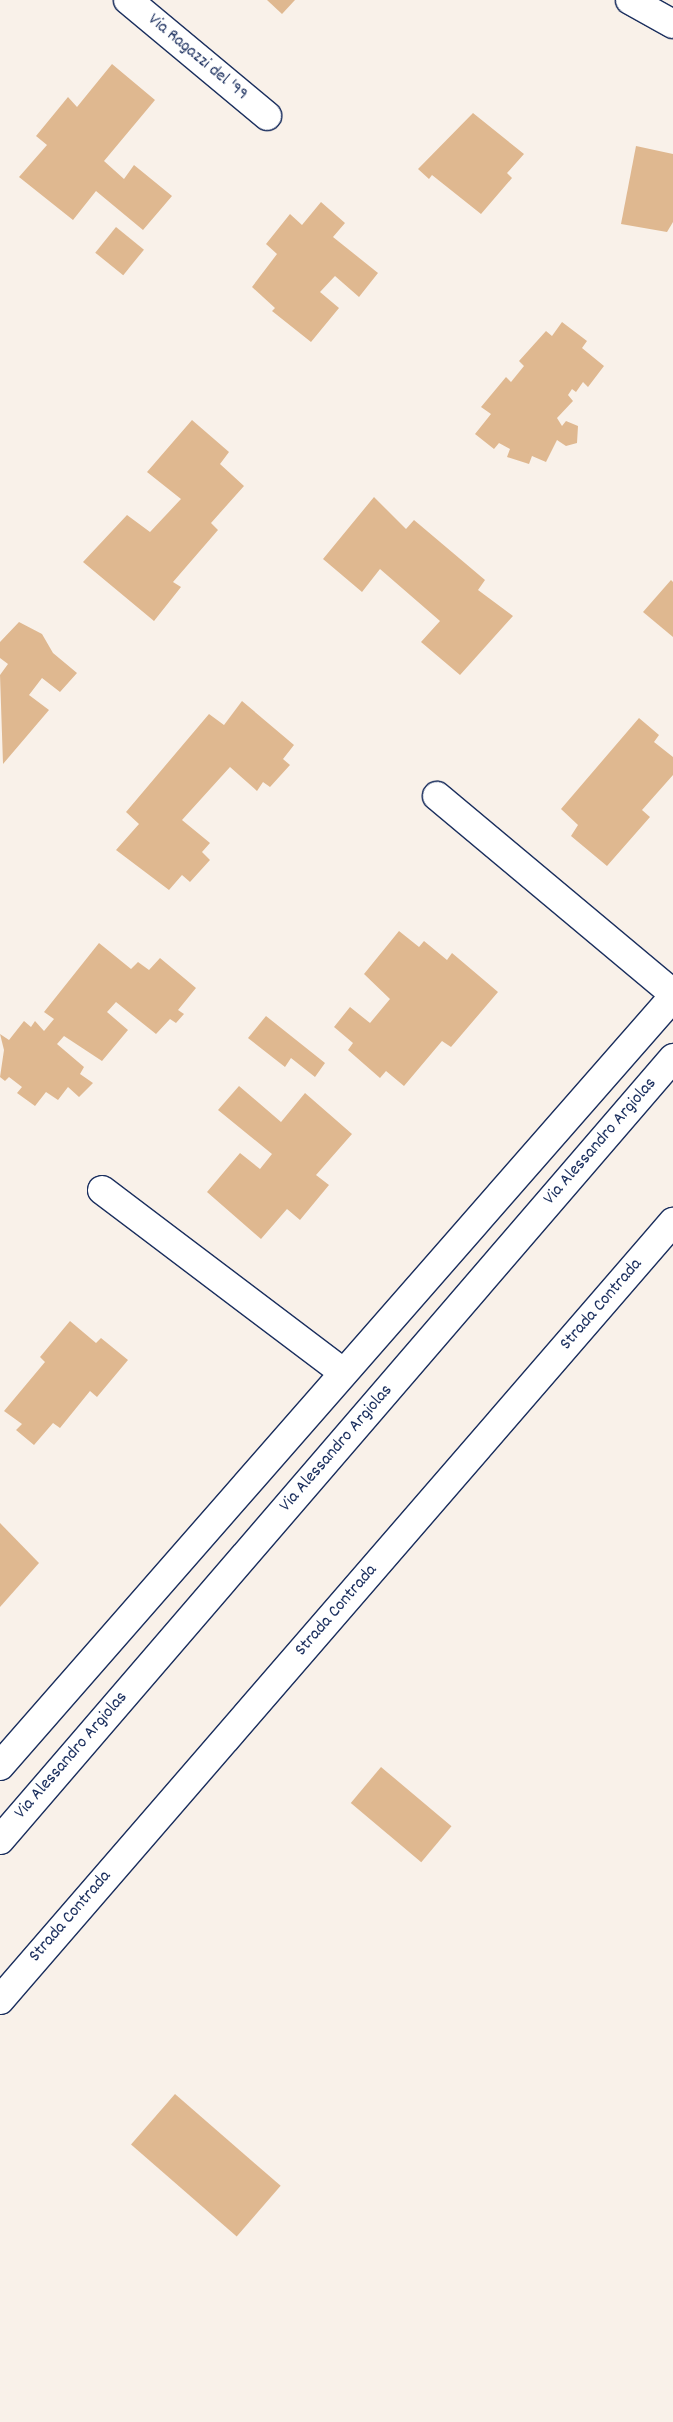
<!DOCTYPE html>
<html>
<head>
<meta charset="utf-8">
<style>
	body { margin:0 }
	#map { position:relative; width:673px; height:2422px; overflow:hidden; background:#f9f1e9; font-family:Dekko,sans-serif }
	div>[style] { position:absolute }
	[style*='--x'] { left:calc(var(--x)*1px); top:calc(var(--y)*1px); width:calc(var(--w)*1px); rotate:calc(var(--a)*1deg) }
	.building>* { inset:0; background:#dfb890; transform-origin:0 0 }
	.roads { filter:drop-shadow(1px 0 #1b2f5e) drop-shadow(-1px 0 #1b2f5e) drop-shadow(0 1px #1b2f5e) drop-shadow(0 -1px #1b2f5e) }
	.street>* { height:28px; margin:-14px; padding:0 14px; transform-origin:14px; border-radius:14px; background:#fff }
	.secondary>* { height:28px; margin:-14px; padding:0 14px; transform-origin:14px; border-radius:14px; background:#fff }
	span { translate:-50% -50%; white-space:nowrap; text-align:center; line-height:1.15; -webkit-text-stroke:4px #fff; paint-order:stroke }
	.street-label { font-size:18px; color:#1b2f5e }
</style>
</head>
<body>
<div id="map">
	<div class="building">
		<i style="clip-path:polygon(267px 0,295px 0,282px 14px)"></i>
		<i style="clip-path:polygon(112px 64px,155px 100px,104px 161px,124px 179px,134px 165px,172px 196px,143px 230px,96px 191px,73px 220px,19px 177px,47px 145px,36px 136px,68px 97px,77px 107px)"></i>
		<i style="clip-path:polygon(473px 113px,524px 154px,507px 173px,512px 178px,481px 214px,432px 175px,429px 179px,418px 169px)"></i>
		<i style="clip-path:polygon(636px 146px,673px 154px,673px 222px,667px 232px,621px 224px)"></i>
		<i style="clip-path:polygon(321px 202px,345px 223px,333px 237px,378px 273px,359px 297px,335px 276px,320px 292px,339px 308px,311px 342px,272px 311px,275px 308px,252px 287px,277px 254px,266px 244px,290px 214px,302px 225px)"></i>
		<i style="left:116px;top:227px;width:36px;height:33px;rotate:39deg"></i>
		<i style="clip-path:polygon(562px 322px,587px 341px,582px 348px,604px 366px,588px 387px,583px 382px,576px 392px,572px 389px,568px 395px,573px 401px,557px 418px,562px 426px,566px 421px,578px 426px,577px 443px,566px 446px,557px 440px,546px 462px,532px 456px,529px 464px,507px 457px,510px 449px,499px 443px,494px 449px,475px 434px,491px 414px,481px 407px,506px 377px,511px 382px,524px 366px,519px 361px,546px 331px,552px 336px)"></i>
		<i style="clip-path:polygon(192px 420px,229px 452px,220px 464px,244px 486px,211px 523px,218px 530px,173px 582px,181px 587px,154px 621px,83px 562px,127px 515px,150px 532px,181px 499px,147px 472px)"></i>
		<i style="clip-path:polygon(374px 497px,406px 529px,414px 520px,485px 580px,478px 590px,513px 616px,460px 675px,421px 642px,440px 621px,380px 569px,362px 592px,323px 559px)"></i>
		<i style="clip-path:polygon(671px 580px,673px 582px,673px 637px,643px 612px)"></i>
		<i style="clip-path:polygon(19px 622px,42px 634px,53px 653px,77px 673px,60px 692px,42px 678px,29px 695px,49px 710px,3px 764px,0 675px,8px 664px,0 658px,0 642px)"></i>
		<i style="clip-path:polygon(242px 701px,294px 745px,283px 759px,290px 765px,270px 787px,263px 782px,257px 791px,230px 767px,182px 820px,210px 843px,202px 852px,210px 860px,190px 882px,182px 875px,169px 890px,116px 850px,139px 824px,126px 812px,209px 714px,224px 725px)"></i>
		<i style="clip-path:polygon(639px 718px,659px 735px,654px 742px,673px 757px,673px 775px,642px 810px,650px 817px,607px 866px,571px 836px,578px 825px,561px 809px)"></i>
		<i style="clip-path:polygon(399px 931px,419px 947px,424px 941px,447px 960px,452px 953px,498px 992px,451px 1047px,442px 1041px,404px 1086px,386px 1071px,380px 1078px,348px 1050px,353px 1043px,334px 1027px,350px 1007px,370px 1023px,390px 999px,364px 974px)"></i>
		<i style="clip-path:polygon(99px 943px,131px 969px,138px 962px,149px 970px,160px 958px,196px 988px,178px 1010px,184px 1014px,176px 1023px,170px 1019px,156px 1034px,116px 1002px,107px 1012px,128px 1030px,102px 1061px,64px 1036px,57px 1044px,84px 1067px,80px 1074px,93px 1083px,79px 1097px,68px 1087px,58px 1100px,46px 1092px,35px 1106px,17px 1093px,22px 1087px,9px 1077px,5px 1081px,0 1077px,4px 1050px,0 1034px,9px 1040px,24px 1021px,31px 1027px,35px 1021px,44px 1031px,54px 1019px,44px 1012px)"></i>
		<i style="clip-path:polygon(266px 1016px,325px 1063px,315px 1077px,291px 1058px,285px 1067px,248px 1038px)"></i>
		<i style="clip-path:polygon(239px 1086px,281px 1122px,305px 1093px,352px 1134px,316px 1175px,329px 1185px,300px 1220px,287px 1209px,261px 1239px,207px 1192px,240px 1153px,260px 1169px,272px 1154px,218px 1110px)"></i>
		<i style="clip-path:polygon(70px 1321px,96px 1343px,101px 1338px,128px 1360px,97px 1397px,90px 1391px,60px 1428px,53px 1423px,34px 1445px,16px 1430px,22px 1424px,4px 1411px,45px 1362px,40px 1357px)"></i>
		<i style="clip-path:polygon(0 1523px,39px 1563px,0 1607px)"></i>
		<i style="left:381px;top:1767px;width:92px;height:47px;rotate:40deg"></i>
		<i style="left:175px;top:2094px;width:140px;height:67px;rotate:41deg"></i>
	</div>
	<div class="roads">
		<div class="street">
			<i style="--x:128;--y:0;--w:181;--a:39.8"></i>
			<i style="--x:437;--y:796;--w:307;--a:39.9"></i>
			<i style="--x:102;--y:1190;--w:302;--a:37.1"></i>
			<i style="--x:0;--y:1766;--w:1022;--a:-48.81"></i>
			<i style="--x:0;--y:1840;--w:1032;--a:-49.28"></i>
			<i style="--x:0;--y:2000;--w:1029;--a:-49.14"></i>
		</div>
		<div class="secondary">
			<i style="--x:630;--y:0;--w:49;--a:29.2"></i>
		</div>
	</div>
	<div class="street-label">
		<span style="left:197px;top:58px;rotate:40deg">Via Ragazzi del '99</span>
		<span style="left:601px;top:1142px;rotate:-49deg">Via Alessandro Argiolas</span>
		<span style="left:602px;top:1305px;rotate:-49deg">Strada Contrada</span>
		<span style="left:337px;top:1449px;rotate:-49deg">Via Alessandro Argiolas</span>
		<span style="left:337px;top:1611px;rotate:-49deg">Strada Contrada</span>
		<span style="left:72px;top:1756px;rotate:-49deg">Via Alessandro Argiolas</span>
		<span style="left:71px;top:1917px;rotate:-49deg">Strada Contrada</span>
	</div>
</div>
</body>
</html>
